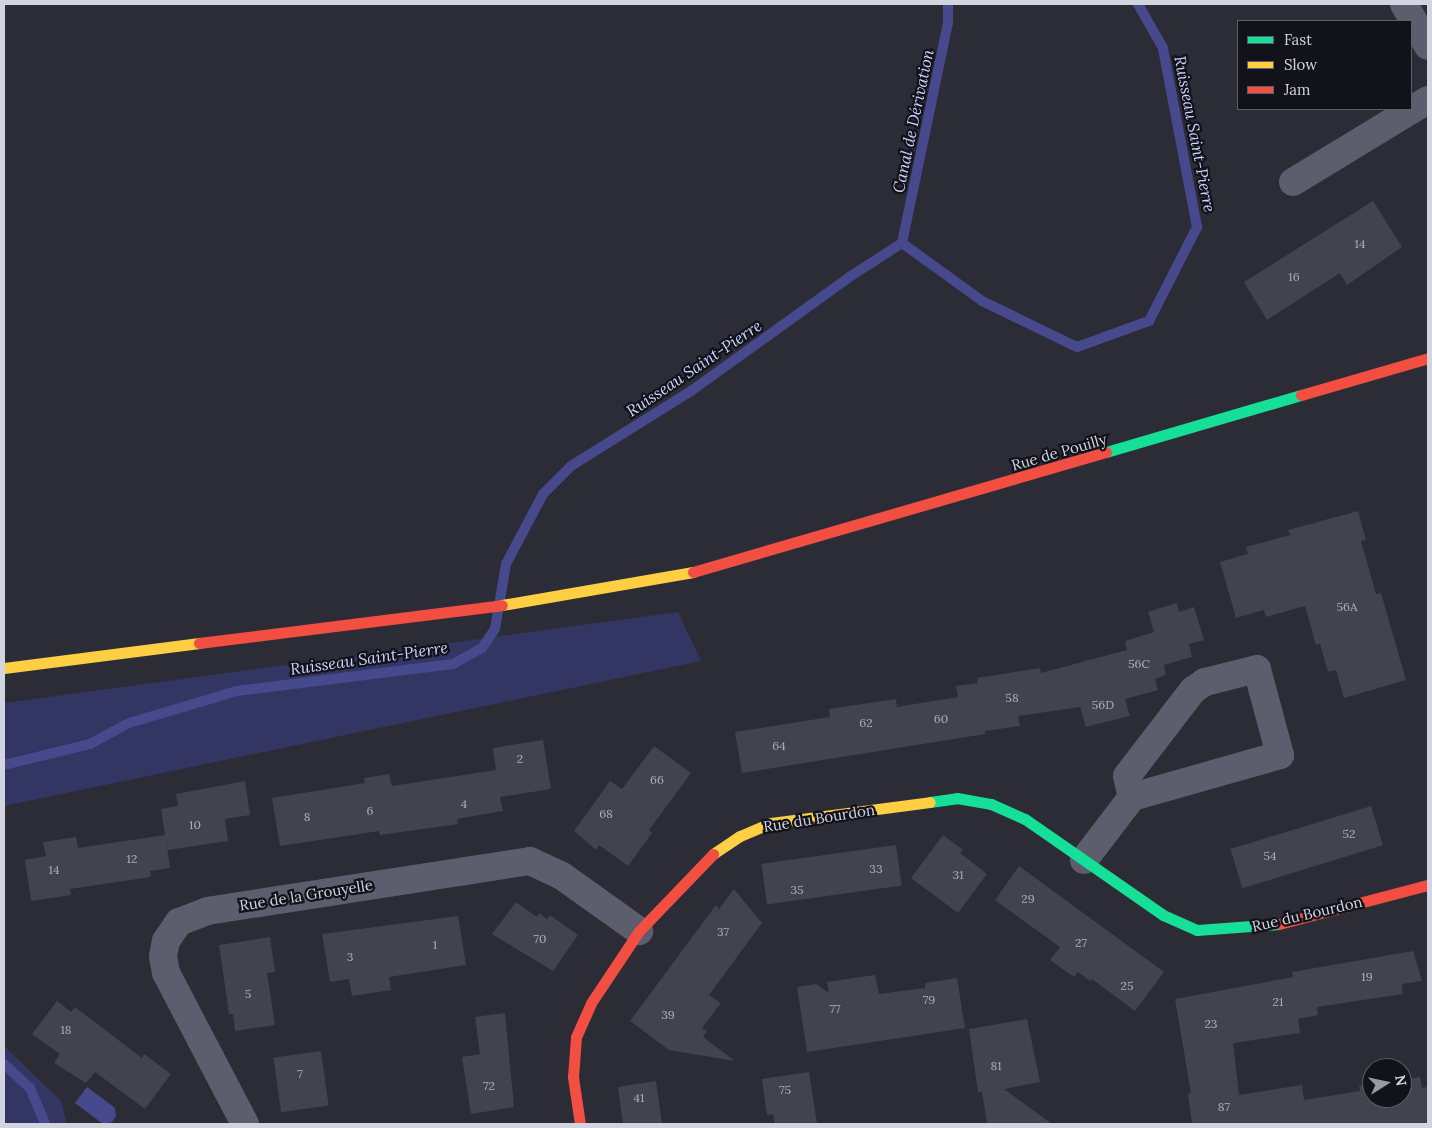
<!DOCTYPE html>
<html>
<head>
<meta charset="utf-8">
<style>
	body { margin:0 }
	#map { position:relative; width:1432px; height:1128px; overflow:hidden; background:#2c2c37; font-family:Lora,serif }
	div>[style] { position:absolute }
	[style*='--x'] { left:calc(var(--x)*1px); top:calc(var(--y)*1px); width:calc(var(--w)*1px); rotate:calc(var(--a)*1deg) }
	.green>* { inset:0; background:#333563 }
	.water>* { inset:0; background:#47498d }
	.stream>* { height:10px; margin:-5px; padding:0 5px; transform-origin:5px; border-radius:5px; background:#47498d }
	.building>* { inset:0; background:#42434c; transform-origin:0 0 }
	.street>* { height:28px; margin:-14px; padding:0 14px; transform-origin:14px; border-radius:14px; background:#5c5d6d }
	.fast>* { height:11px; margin:-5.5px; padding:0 5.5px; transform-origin:5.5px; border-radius:5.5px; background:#16e098 }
	.slow>* { height:11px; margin:-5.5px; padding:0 5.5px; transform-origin:5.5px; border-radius:5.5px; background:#ffcf43 }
	.jam>* { height:11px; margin:-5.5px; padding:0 5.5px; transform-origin:5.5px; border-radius:5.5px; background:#f24e42 }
	span { translate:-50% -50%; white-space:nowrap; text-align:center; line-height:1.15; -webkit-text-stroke:4.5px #11121a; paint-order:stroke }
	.number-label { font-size:12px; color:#aeb0bb }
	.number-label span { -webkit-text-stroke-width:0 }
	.street-label { font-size:15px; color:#d2d4e0 }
	.water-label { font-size:16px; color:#cdd3fe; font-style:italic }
	.frame { position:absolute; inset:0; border:5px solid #d2d4e0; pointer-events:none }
	.legend { position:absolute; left:1237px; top:20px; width:175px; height:90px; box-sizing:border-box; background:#11121a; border:1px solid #5e6069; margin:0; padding:6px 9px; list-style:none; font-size:15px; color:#d2d4e0 }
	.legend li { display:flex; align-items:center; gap:10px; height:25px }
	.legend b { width:25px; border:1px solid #5e6069 }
	.north { position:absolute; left:1362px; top:1058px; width:50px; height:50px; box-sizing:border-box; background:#11121a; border:1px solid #5e6069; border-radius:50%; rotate:80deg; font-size:14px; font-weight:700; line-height:20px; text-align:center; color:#d2d4e0 }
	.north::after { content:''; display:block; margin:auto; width:18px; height:22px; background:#9899a5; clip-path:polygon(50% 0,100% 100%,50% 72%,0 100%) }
</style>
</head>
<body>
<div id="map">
	<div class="green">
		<i style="clip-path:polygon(678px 612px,701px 661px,4px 806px,4px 703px)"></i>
		<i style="clip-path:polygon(4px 1046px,61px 1101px,67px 1124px,4px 1124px)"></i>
	</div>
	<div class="water">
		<i style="clip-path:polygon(87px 1087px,115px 1108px,116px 1116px,112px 1122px,103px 1124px,75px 1103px)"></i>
	</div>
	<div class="stream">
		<i style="--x:902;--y:243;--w:225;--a:-78.2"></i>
		<i style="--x:948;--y:23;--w:19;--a:-90"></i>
		<i style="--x:4;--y:765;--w:89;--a:-13.7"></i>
		<i style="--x:90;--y:744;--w:44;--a:-28.3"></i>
		<i style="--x:129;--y:723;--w:113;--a:-16.5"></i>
		<i style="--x:237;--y:691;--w:218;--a:-7.1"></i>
		<i style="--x:453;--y:664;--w:33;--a:-29"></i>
		<i style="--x:482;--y:648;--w:23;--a:-56"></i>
		<i style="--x:495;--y:629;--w:66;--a:-80.4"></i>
		<i style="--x:506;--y:564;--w:79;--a:-62.1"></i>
		<i style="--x:543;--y:494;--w:40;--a:-45"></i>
		<i style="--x:571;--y:466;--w:142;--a:-32"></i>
		<i style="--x:691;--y:391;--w:197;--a:-35.7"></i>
		<i style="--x:851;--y:276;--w:61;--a:-32.9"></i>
		<i style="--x:902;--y:243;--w:99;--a:35.9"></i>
		<i style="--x:982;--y:301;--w:106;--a:25.8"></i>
		<i style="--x:1077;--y:347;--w:77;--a:-19.9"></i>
		<i style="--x:1149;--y:321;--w:106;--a:-62.9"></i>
		<i style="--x:1197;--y:227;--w:182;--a:-100.8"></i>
		<i style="--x:1163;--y:48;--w:51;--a:-119.6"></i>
		<i style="--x:4;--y:1064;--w:35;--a:43"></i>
		<i style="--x:30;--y:1088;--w:39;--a:67"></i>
	</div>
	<div class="building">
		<i style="clip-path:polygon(1373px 201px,1402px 247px,1347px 285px,1340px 273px,1267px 320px,1244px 282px)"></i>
		<i style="clip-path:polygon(1358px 511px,1366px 540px,1361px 541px,1376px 594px,1381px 593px,1406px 680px,1344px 698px,1336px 670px,1328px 672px,1320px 644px,1316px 645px,1305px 606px,1266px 617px,1264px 610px,1236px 618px,1220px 562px,1248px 554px,1246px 547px,1290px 535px,1288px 530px)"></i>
		<i style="clip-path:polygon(1177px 603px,1179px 612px,1194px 607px,1204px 640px,1189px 644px,1192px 657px,1164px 665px,1166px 675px,1155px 679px,1158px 690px,1125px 699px,1130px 716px,1086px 727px,1080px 707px,1018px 716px,1020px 726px,985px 731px,985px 734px,742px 773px,735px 732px,830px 717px,829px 709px,896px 699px,897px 707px,958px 697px,956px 686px,978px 683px,977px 678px,1040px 668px,1041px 673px,1127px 650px,1125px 641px,1154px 632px,1148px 612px)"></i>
		<i style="clip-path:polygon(543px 740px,551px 789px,500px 797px,503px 811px,457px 819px,458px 824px,430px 828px,380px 835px,379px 831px,280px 846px,272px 798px,365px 783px,364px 778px,389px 774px,392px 786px,496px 770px,493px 748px)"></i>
		<i style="clip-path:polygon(654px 746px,691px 773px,649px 830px,652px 833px,628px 866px,599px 845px,596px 850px,574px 831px,610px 781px,622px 789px)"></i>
		<i style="clip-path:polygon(245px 781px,250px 815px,225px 819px,228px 841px,168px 850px,166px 838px,170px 868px,150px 871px,151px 877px,70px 889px,71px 895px,31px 901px,25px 860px,46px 856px,43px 842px,76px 837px,78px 848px,165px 835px,161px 809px,178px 806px,176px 794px)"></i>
		<i style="left:1371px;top:806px;width:41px;height:147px;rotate:73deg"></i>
		<i style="clip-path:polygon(943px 835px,963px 850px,960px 853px,987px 874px,958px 913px,911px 878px)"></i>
		<i style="left:896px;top:845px;width:41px;height:136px;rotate:82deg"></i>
		<i style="clip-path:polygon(1019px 866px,1164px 972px,1135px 1011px,1092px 979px,1090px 981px,1078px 972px,1074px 977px,1050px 960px,1060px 947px,995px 900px)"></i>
		<i style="clip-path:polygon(734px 889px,762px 923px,709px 995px,721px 1003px,702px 1028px,707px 1031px,703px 1037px,735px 1061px,669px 1050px,630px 1021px,716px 905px,719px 909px)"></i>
		<i style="clip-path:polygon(516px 902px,537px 917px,539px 913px,547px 919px,550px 915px,578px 935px,553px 971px,492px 934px)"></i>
		<i style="clip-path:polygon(458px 916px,466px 965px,389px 977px,391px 990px,352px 996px,349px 979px,330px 982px,322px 934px)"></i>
		<i style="clip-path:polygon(270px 937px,275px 972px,267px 973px,275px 1025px,235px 1031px,233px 1014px,229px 1014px,219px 945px)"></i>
		<i style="clip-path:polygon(1413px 951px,1422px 981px,1402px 984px,1403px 994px,1317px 1007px,1318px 1015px,1298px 1019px,1300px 1033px,1233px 1043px,1239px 1095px,1302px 1085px,1304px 1100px,1360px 1091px,1359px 1086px,1372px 1084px,1372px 1098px,1402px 1098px,1402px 1080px,1420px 1077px,1422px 1088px,1428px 1087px,1428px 1124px,1192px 1124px,1188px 1094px,1191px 1093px,1175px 999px,1293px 977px,1292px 972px)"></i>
		<i style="clip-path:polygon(875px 975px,879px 994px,925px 988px,925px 983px,957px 978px,965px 1028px,807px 1052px,797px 987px,816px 984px,829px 993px,827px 982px)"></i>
		<i style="clip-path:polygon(57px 1001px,71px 1012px,75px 1007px,142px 1058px,144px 1054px,171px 1074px,145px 1109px,95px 1072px,86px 1083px,54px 1063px,60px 1054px,32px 1034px)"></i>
		<i style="clip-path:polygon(505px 1013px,514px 1107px,471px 1114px,462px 1057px,480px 1054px,475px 1017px)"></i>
		<i style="clip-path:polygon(1027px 1019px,1040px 1082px,1004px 1089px,1052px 1124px,987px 1124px,982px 1092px,978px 1092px,969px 1029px)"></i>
		<i style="left:321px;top:1051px;width:55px;height:48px;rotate:82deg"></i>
		<i style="clip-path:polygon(809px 1072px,817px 1124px,775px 1124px,773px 1114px,767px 1115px,762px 1079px)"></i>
		<i style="clip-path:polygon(656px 1081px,662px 1124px,623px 1124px,618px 1087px)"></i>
	</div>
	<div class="street">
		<i style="--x:1404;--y:4;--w:48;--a:60.3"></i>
		<i style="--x:1293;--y:182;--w:158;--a:-31.3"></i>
		<i style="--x:1084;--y:860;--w:79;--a:-52.7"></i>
		<i style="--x:1132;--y:797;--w:154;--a:-15.8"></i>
		<i style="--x:1280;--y:755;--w:89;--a:-105"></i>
		<i style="--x:1257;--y:669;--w:54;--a:166"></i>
		<i style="--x:1205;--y:682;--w:14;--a:146"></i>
		<i style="--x:1193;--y:690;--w:108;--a:127.5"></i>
		<i style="--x:1127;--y:776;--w:22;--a:77"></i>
		<i style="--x:245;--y:1124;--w:170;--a:-117.6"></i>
		<i style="--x:166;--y:973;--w:17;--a:-100"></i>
		<i style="--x:163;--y:956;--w:15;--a:-79"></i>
		<i style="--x:166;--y:941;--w:23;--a:-56"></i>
		<i style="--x:179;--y:922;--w:30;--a:-21"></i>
		<i style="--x:207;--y:911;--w:327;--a:-8.8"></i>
		<i style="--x:530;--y:861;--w:35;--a:25"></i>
		<i style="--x:562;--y:876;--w:95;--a:35.5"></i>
	</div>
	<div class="fast">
		<i style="--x:1106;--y:452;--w:203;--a:-16.3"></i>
		<i style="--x:930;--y:802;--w:27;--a:-8"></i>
		<i style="--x:957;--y:798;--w:35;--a:10"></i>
		<i style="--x:991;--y:804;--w:37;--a:24"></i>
		<i style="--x:1025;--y:819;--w:168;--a:34.8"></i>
		<i style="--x:1163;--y:915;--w:37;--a:24"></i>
		<i style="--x:1197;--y:930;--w:82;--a:-4.2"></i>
	</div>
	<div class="slow">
		<i style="--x:502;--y:605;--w:194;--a:-9.8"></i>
		<i style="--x:4;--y:668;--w:197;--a:-7.3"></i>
		<i style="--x:713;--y:854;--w:32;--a:-34"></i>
		<i style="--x:740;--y:836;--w:34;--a:-23"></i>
		<i style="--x:771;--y:823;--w:160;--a:-7.5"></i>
	</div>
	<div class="jam">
		<i style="--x:1301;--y:395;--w:132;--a:-16.2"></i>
		<i style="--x:693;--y:572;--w:430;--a:-16.2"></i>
		<i style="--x:199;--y:643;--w:305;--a:-7.1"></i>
		<i style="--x:1279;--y:924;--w:154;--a:-14.7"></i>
		<i style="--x:580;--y:1124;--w:48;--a:-98.5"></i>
		<i style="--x:573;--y:1077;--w:40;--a:-85.7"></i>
		<i style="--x:576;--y:1037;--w:37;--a:-66"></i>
		<i style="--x:591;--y:1003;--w:87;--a:-56.3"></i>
		<i style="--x:639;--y:931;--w:107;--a:-46.1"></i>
	</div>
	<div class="number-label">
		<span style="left:1360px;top:244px">14</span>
		<span style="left:1294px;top:277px">16</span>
		<span style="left:1347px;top:607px">56A</span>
		<span style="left:1139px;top:664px">56C</span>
		<span style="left:1012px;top:698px">58</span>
		<span style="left:1103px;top:705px">56D</span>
		<span style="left:941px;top:719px">60</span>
		<span style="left:866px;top:723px">62</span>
		<span style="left:779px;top:746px">64</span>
		<span style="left:520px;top:759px">2</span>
		<span style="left:657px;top:780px">66</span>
		<span style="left:464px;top:804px">4</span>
		<span style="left:370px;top:811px">6</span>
		<span style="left:606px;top:814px">68</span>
		<span style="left:307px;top:817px">8</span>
		<span style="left:195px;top:825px">10</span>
		<span style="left:1349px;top:834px">52</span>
		<span style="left:1270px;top:856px">54</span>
		<span style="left:132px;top:859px">12</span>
		<span style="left:876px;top:869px">33</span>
		<span style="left:54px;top:870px">14</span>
		<span style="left:958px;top:875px">31</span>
		<span style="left:797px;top:890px">35</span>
		<span style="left:1028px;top:899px">29</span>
		<span style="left:723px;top:932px">37</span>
		<span style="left:540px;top:939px">70</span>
		<span style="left:1081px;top:943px">27</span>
		<span style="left:435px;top:945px">1</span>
		<span style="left:350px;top:957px">3</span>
		<span style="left:1367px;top:977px">19</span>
		<span style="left:1127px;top:986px">25</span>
		<span style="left:248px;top:994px">5</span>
		<span style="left:929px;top:1000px">79</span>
		<span style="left:1278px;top:1002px">21</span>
		<span style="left:835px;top:1009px">77</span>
		<span style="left:668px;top:1015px">39</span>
		<span style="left:1211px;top:1024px">23</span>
		<span style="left:66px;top:1030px">18</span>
		<span style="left:996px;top:1066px">81</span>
		<span style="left:300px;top:1074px">7</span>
		<span style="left:489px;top:1086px">72</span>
		<span style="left:785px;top:1090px">75</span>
		<span style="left:639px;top:1098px">41</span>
		<span style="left:1224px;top:1107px">87</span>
	</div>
	<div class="street-label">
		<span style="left:1059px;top:452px;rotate:-16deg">Rue de Pouilly</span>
		<span style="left:819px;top:818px;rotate:-9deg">Rue du Bourdon</span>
		<span style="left:306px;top:895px;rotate:-9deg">Rue de la Grouyelle</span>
		<span style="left:1307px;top:914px;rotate:-13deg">Rue du Bourdon</span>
	</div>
	<div class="water-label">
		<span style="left:913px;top:121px;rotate:-78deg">Canal de Dérivation</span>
		<span style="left:1195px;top:134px;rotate:79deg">Ruisseau Saint-Pierre</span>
		<span style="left:694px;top:368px;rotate:-34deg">Ruisseau Saint-Pierre</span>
		<span style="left:369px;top:658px;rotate:-8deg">Ruisseau Saint-Pierre</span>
	</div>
	<div class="frame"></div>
	<ul class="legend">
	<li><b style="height:6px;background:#16e098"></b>Fast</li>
	<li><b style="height:6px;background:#ffcf43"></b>Slow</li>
	<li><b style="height:6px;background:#f24e42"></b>Jam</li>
	</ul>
	<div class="north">N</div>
</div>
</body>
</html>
